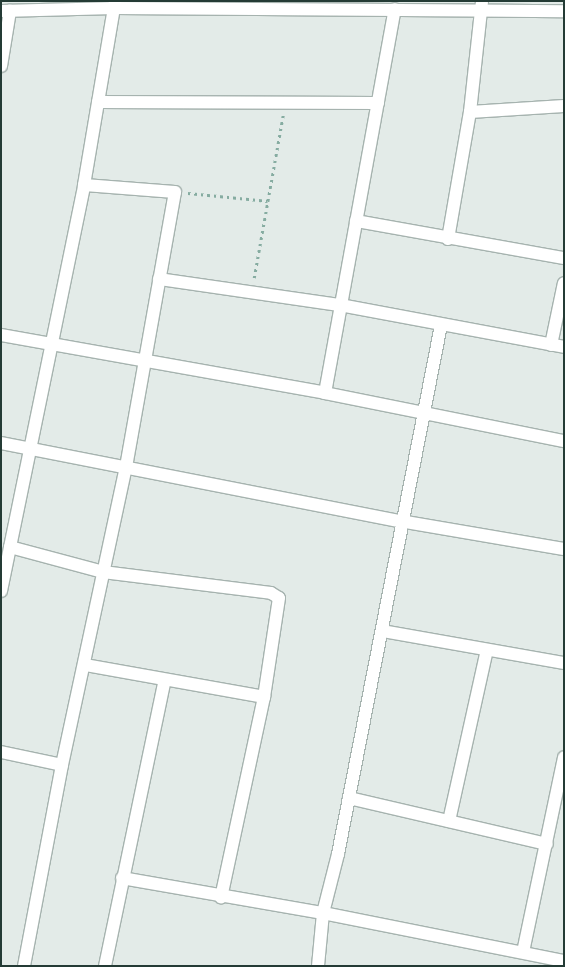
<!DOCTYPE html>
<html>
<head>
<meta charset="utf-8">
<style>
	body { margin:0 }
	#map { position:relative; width:565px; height:967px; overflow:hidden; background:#e3ebe8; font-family:"Alegreya Sans",sans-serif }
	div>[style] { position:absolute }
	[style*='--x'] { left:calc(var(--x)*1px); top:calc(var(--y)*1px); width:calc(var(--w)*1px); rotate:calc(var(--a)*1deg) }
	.path>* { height:2.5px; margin-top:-1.25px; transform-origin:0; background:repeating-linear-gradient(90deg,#86aca1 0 2.5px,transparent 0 6.5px) }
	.roads { filter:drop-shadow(1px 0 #a6b3af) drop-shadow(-1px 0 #a6b3af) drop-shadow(0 1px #a6b3af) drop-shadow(0 -1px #a6b3af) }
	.street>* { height:12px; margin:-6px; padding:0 6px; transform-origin:6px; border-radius:6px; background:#fff }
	span { translate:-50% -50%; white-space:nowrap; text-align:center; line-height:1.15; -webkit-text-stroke:5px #f3f8f6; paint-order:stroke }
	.frame { position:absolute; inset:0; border:2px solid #243b35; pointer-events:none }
</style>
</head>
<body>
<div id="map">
	<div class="path">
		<i style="--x:188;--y:193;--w:80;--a:5.7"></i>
		<i style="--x:254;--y:278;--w:165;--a:-79.9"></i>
	</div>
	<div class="roads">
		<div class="street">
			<i style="--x:1;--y:11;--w:114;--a:-1.5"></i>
			<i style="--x:115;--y:8;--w:449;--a:0.4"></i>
			<i style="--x:1;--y:66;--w:56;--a:-80.7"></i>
			<i style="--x:98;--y:102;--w:280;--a:0.2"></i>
			<i style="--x:470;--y:112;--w:94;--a:-3.7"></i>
			<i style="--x:356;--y:221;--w:211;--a:10.1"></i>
			<i style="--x:448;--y:239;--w:129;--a:-80.2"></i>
			<i style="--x:470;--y:112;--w:112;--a:-83.8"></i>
			<i style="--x:159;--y:279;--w:183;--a:8.2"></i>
			<i style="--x:340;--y:305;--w:228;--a:10.6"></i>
			<i style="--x:1;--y:335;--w:329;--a:10.1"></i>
			<i style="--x:325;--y:393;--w:244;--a:11.4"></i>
			<i style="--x:551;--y:345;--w:63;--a:-78.2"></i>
			<i style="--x:325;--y:393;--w:390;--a:-79.7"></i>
			<i style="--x:1;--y:443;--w:407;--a:11.1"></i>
			<i style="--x:400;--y:521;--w:166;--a:9.7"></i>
			<i style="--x:10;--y:547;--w:96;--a:15"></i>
			<i style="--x:103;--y:572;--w:169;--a:7.1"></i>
			<i style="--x:271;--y:593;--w:9;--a:32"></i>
			<i style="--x:279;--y:598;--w:100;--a:98.6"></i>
			<i style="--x:264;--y:697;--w:205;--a:102.1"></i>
			<i style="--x:1;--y:591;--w:414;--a:-78.4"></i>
			<i style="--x:84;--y:185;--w:187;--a:-80.4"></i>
			<i style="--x:382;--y:631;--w:185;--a:10"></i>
			<i style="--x:85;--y:665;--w:182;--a:10.1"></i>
			<i style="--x:1;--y:752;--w:62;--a:12"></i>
			<i style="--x:349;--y:798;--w:203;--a:13.1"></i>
			<i style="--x:449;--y:821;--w:175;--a:-77.5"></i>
			<i style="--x:122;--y:878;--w:204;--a:9.9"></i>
			<i style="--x:323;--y:913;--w:246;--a:11.3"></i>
			<i style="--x:523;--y:952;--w:199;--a:-78.1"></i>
			<i style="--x:24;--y:966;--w:205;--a:-79.3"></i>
			<i style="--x:62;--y:765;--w:305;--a:-77.9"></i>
			<i style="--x:126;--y:467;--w:279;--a:-79.9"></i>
			<i style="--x:175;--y:192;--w:91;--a:-175.6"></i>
			<i style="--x:105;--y:966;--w:292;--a:-78.2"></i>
			<i style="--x:318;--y:966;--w:53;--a:-84.6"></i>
			<i style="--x:323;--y:913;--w:61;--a:-75.7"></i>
			<i style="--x:338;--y:854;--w:539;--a:-78.98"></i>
		</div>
	</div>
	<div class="frame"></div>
</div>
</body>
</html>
